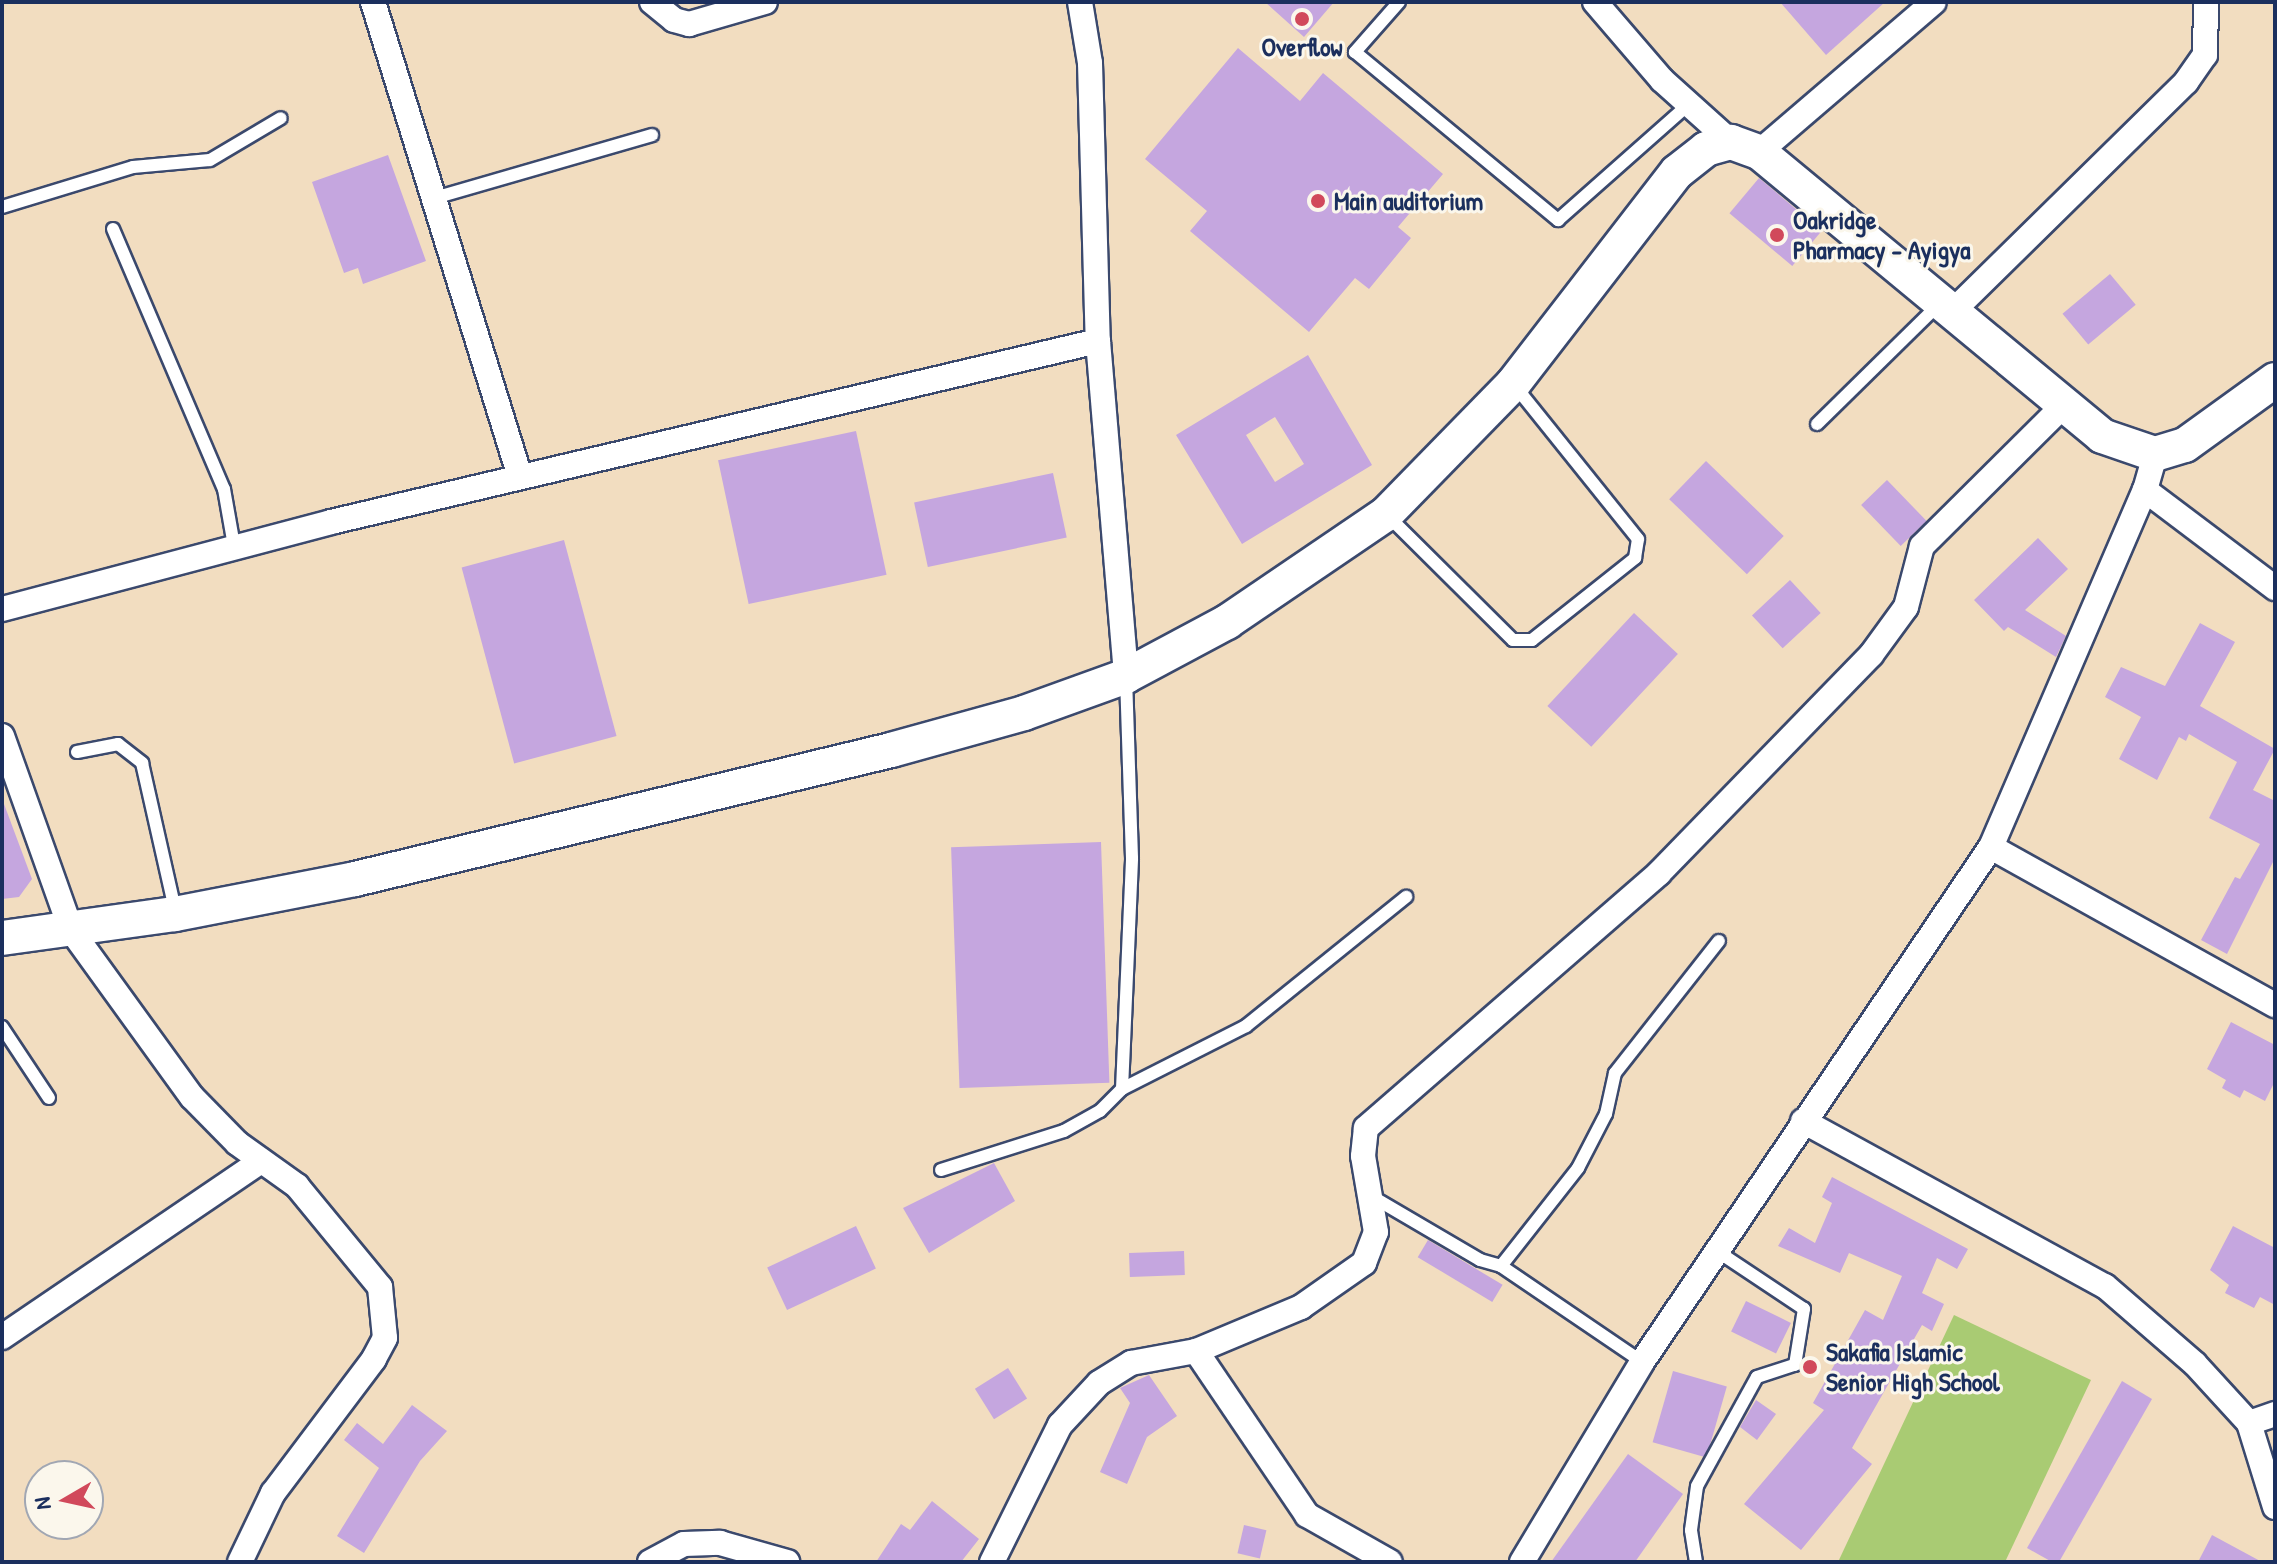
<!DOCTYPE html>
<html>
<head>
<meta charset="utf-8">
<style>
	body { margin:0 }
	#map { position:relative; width:2277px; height:1564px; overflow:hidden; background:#f2ddc0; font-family:"Patrick Hand",sans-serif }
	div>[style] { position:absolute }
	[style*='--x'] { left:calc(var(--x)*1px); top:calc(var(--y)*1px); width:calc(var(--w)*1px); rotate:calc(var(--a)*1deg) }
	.green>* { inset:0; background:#a9cb73 }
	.building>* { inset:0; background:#c5a6df; transform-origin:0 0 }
	.roads { filter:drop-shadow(2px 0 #3b496d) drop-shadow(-2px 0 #3b496d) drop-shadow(0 2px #3b496d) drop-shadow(0 -2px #3b496d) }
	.lane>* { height:12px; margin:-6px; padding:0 6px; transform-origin:6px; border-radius:6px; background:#fff }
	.street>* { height:24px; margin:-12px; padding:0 12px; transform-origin:12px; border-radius:12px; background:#fff }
	.secondary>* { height:34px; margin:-17px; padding:0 17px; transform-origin:17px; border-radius:17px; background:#fff }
	.dots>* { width:22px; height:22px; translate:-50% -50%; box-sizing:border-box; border:4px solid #fbf7ec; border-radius:50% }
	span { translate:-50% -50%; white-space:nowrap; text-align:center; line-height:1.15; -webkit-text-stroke:6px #fbf7ec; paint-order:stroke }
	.poi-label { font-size:26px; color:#1b2f5e; font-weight:700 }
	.left { translate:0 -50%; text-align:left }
	.frame { position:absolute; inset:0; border:4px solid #1b2f5e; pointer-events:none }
	.north { position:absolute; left:24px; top:1460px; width:80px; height:80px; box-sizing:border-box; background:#fbf7ec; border:2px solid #a1a7b3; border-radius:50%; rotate:261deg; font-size:22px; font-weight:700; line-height:32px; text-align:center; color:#1b2f5e }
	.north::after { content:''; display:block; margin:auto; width:28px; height:36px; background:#d1495b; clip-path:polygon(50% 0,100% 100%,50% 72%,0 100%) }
</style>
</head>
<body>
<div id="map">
	<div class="green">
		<i style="clip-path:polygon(1954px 1315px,2091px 1380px,2005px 1562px,1838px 1562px)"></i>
	</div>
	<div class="building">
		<i style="clip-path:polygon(1265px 2px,1334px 2px,1304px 37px)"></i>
		<i style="clip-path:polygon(1780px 2px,1885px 2px,1826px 55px)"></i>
		<i style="clip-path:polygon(1238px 48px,1300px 101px,1323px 73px,1443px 174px,1398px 227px,1411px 238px,1369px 289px,1355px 278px,1309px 332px,1190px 231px,1207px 211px,1145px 159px)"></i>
		<i style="clip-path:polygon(388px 155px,426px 261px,363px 284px,358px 268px,344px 273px,312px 182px)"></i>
		<i style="left:1759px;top:178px;width:82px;height:46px;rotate:40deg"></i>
		<i style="left:2110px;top:274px;width:40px;height:62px;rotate:50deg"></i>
		<i style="clip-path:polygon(evenodd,1308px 355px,1372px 465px,1242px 544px,1176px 435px,1308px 355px,1275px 417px,1304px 464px,1275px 482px,1246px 435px,1275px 417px)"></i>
		<i style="left:856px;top:431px;width:147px;height:141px;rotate:78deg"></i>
		<i style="left:1706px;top:461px;width:108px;height:53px;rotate:44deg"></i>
		<i style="left:1053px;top:473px;width:66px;height:142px;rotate:78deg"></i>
		<i style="left:1887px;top:480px;width:57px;height:36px;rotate:46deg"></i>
		<i style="clip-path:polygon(2038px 538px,2068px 569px,2025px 610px,2066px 636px,2056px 657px,2008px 627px,2004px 631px,1974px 600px)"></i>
		<i style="left:564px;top:540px;width:203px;height:106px;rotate:75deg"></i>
		<i style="left:1790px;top:580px;width:45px;height:52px;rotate:47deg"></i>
		<i style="left:1634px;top:613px;width:60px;height:127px;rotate:43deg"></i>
		<i style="clip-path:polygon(2200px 623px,2235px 642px,2200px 706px,2275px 749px,2253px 790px,2275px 801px,2275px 858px,2227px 954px,2201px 940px,2235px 877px,2240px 879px,2260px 844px,2209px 818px,2237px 762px,2189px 734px,2186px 741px,2179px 737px,2157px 780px,2119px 759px,2141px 717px,2105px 697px,2121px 667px,2165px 686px)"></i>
		<i style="clip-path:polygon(4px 804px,32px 879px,19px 897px,2px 899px)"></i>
		<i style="left:1101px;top:842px;width:241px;height:150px;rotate:88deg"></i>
		<i style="clip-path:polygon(2231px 1022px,2275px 1045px,2275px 1081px,2265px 1101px,2244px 1090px,2240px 1098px,2222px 1088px,2226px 1080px,2207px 1069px)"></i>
		<i style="clip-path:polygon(994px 1163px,1015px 1201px,929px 1253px,903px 1208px)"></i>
		<i style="clip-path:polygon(1832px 1177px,1968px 1249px,1957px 1269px,1937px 1258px,1922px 1293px,1944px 1304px,1932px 1331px,1922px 1325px,1852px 1448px,1872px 1464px,1801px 1550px,1744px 1504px,1824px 1410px,1813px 1403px,1865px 1310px,1883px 1320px,1902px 1276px,1849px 1253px,1840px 1273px,1778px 1246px,1789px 1228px,1815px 1243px,1832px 1203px,1822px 1197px)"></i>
		<i style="left:856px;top:1226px;width:47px;height:98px;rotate:65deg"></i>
		<i style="clip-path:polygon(2233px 1226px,2275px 1248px,2275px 1305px,2260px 1297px,2254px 1308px,2225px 1293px,2229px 1285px,2210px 1270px)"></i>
		<i style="left:1428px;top:1240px;width:87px;height:20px;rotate:31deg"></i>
		<i style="left:1184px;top:1251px;width:24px;height:55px;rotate:88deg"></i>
		<i style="left:1746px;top:1301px;width:50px;height:34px;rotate:26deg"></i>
		<i style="left:1008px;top:1368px;width:36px;height:39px;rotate:58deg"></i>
		<i style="left:1673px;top:1371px;width:56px;height:74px;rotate:16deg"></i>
		<i style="clip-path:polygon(1149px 1375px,1177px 1416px,1147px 1437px,1127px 1484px,1100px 1472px,1130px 1403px,1120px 1388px)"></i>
		<i style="clip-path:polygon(2122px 1381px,2152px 1399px,2059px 1562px,2052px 1562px,2027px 1548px)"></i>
		<i style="clip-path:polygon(1756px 1400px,1776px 1414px,1757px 1440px,1740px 1427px)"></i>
		<i style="clip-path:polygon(412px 1405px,447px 1431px,420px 1461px,364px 1553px,337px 1536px,379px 1468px,344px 1440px,357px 1423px,383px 1444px)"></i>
		<i style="clip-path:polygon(1628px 1454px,1683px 1494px,1635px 1562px,1551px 1562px)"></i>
		<i style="clip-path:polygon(932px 1501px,979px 1539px,961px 1562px,876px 1562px,901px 1524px,910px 1530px)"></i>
		<i style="left:1244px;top:1525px;width:23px;height:29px;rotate:13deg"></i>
		<i style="clip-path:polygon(2212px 1535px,2262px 1562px,2198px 1562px)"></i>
	</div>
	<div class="roads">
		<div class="lane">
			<i style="--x:1399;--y:2;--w:67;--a:131.3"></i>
			<i style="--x:1355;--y:52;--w:264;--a:39.6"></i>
			<i style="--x:1558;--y:220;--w:175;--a:-41.5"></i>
			<i style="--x:434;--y:198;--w:227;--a:-16.1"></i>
			<i style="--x:2;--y:207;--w:137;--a:-17"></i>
			<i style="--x:133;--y:167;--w:77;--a:-5.2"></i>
			<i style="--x:210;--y:160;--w:82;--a:-30.6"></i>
			<i style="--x:113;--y:229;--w:283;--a:66.9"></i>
			<i style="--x:224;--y:489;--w:58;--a:80"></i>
			<i style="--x:1817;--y:424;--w:171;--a:-44.5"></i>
			<i style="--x:1388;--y:516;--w:176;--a:44.8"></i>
			<i style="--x:1513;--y:640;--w:19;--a:0"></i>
			<i style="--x:1532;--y:640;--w:132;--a:-38.5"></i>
			<i style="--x:1635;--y:558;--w:19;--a:-81"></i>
			<i style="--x:1638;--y:539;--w:196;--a:-128.8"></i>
			<i style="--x:77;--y:752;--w:42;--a:-11"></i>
			<i style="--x:118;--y:744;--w:31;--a:38"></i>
			<i style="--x:142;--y:763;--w:151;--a:77.3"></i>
			<i style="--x:2;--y:1027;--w:85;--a:56.5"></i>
			<i style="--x:1122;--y:1089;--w:139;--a:-26.9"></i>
			<i style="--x:1246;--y:1026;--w:206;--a:-38.9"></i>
			<i style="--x:941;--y:1170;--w:129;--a:-17.6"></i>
			<i style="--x:1064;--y:1131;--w:41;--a:-29.1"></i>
			<i style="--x:1100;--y:1111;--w:31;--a:-45"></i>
			<i style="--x:1122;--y:1089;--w:231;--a:-87.5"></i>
			<i style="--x:1132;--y:858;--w:180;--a:-91.9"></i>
			<i style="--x:1371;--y:1196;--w:126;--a:30.4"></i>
			<i style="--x:1480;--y:1260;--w:22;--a:16"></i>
			<i style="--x:1501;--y:1266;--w:125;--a:-51.8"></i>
			<i style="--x:1578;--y:1168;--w:61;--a:-62.6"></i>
			<i style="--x:1606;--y:1114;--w:42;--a:-77.6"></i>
			<i style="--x:1615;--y:1073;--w:168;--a:-51.8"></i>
			<i style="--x:1501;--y:1266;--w:171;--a:34.2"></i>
			<i style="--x:1696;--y:1562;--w:32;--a:-99"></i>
			<i style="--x:1691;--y:1530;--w:44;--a:-82.2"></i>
			<i style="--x:1697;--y:1486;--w:124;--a:-61.2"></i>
			<i style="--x:1757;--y:1377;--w:40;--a:-18"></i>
			<i style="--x:1795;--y:1365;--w:57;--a:-80.9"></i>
			<i style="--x:1804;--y:1309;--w:105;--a:-146.3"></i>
		</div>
		<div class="street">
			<i style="--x:373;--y:2;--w:496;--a:72.8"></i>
			<i style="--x:652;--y:2;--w:28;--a:39"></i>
			<i style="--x:674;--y:20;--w:16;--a:15"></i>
			<i style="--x:689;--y:24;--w:79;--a:-16.1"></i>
			<i style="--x:1080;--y:2;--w:62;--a:80.7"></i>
			<i style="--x:1090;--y:63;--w:278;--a:88.4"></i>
			<i style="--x:1098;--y:341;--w:336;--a:85.2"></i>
			<i style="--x:1595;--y:2;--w:103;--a:49.3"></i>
			<i style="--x:1662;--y:80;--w:93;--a:41.9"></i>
			<i style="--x:1759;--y:152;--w:230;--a:-40.6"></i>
			<i style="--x:1951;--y:313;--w:330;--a:-44.5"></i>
			<i style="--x:2186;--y:82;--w:33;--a:-55"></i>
			<i style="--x:2205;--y:55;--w:53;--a:-88.9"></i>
			<i style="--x:2145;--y:490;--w:163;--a:37"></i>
			<i style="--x:2;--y:609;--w:340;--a:-14.8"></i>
			<i style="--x:331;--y:522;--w:788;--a:-13.28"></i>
			<i style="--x:2;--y:736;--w:206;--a:70.4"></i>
			<i style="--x:71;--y:930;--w:206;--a:54.1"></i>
			<i style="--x:192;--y:1097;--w:64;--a:45.6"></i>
			<i style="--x:237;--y:1143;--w:74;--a:35.6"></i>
			<i style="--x:297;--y:1186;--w:131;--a:50.6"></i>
			<i style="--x:380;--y:1287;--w:51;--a:84.4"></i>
			<i style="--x:385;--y:1338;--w:24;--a:118"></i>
			<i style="--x:374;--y:1359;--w:168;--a:127"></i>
			<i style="--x:273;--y:1493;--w:76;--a:115.6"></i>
			<i style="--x:1991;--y:847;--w:325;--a:29.1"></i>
			<i style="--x:1803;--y:1121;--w:344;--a:28.7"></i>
			<i style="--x:2105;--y:1286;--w:119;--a:40.9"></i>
			<i style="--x:2195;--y:1364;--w:80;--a:47.5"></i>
			<i style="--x:2249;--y:1423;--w:88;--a:72.8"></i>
			<i style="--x:2;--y:1337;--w:313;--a:-34.2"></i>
			<i style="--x:1196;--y:1351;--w:198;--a:55.9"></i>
			<i style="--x:1307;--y:1515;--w:95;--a:29.5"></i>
			<i style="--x:2249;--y:1423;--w:28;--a:-19"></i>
			<i style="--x:650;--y:1562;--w:38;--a:-28"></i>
			<i style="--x:684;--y:1544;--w:36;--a:-2"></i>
			<i style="--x:720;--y:1543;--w:70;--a:15.8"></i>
			<i style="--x:992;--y:1562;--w:153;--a:-63.6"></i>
			<i style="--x:1060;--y:1425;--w:57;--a:-47.1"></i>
			<i style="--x:1099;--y:1383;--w:38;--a:-32"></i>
			<i style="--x:1131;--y:1363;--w:66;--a:-10.5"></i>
			<i style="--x:1196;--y:1351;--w:114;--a:-22.7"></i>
			<i style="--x:1301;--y:1307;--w:77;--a:-34.9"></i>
			<i style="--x:1364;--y:1263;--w:33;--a:-69"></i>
			<i style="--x:1376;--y:1232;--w:77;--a:-99.7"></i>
			<i style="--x:1363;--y:1156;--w:28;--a:-84"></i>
			<i style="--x:1366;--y:1128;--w:388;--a:-41"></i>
			<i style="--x:1659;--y:873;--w:304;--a:-45.8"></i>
			<i style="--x:1871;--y:655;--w:59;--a:-53.9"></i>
			<i style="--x:1906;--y:607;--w:63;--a:-75.3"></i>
			<i style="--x:1922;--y:546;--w:197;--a:-44.8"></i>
			<i style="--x:1522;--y:1562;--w:233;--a:-59"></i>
			<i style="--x:1642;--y:1362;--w:622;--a:-55.88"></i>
			<i style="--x:1991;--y:847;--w:389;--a:-66.7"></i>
			<i style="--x:2145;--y:490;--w:37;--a:-74"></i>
		</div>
		<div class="secondary">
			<i style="--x:2;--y:938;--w:175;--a:-7.9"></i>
			<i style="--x:175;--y:914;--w:183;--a:-11"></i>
			<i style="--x:355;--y:879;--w:551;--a:-13.53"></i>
			<i style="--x:891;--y:750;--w:138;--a:-15.5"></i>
			<i style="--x:1024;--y:713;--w:109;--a:-19.9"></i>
			<i style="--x:1126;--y:676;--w:115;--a:-28.1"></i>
			<i style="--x:1227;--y:622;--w:192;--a:-34.2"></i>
			<i style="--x:1386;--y:514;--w:182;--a:-45.7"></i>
			<i style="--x:1513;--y:384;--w:268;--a:-52.3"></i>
			<i style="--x:1677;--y:172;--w:37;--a:-38"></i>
			<i style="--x:1706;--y:149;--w:26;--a:-16"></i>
			<i style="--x:1731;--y:142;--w:30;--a:20"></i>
			<i style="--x:1759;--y:152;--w:445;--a:39.6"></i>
			<i style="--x:2102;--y:436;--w:56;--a:18.8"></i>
			<i style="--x:2155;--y:454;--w:31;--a:-17"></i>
			<i style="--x:2185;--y:445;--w:111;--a:-35.8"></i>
		</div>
	</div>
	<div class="dots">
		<i style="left:1302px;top:19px;background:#d1495b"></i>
		<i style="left:1318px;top:201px;background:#d1495b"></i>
		<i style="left:1777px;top:235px;background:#d1495b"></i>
		<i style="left:1810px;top:1367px;background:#d1495b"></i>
	</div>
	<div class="poi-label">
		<span style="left:1302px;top:47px">Overflow</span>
		<span class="left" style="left:1334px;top:201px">Main auditorium</span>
		<span class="left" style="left:1793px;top:235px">Oakridge<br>Pharmacy - Ayigya</span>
		<span class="left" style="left:1826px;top:1367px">Sakafia Islamic<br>Senior High School</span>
	</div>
	<div class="frame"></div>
	<div class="north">N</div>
</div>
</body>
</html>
